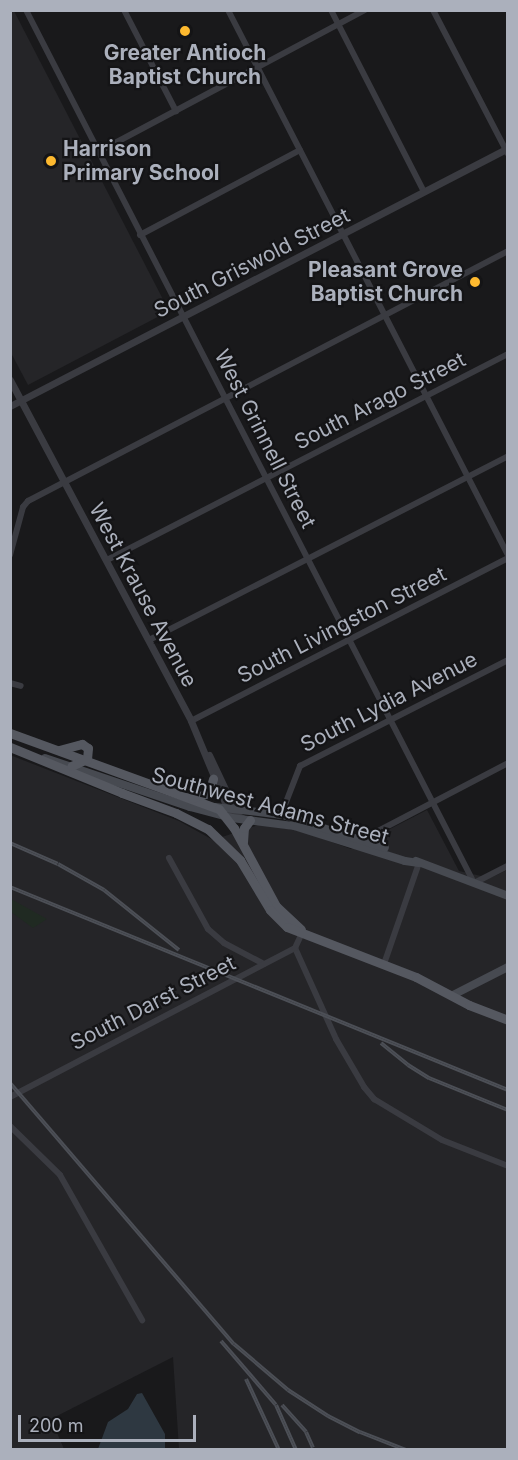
<!DOCTYPE html>
<html>
<head>
<meta charset="utf-8">
<style>
	body { margin:0 }
	#map { position:relative; width:518px; height:1460px; overflow:hidden; background:#19191b; font-family:Inter,sans-serif }
	div>[style] { position:absolute }
	[style*='--x'] { left:calc(var(--x)*1px); top:calc(var(--y)*1px); width:calc(var(--w)*1px); rotate:calc(var(--a)*1deg) }
	.built>* { inset:0; background:#252528 }
	.green>* { inset:0; background:#202a22 }
	.water>* { inset:0; background:#2e3841 }
	.minor>* { height:6px; margin:-3px; padding:0 3px; transform-origin:3px; border-radius:3px; background:#3a3b41 }
	.tertiary>* { height:7px; margin:-3.5px; padding:0 3.5px; transform-origin:3.5px; border-radius:3.5px; background:#3a3b41 }
	.secondary>* { height:8px; margin:-4px; padding:0 4px; transform-origin:4px; border-radius:4px; background:#474a51 }
	.primary>* { height:9px; margin:-4.5px; padding:0 4.5px; transform-origin:4.5px; border-radius:4.5px; background:#555860 }
	.rail>* { height:4px; margin-top:-2px; transform-origin:0; background:repeating-linear-gradient(90deg,#141416 0 4.5px,#4c4f56 0 9px); box-sizing:border-box; border-block:2px solid #4c4f56 }
	.dots>* { width:16px; height:16px; translate:-50% -50%; box-sizing:border-box; border:3px solid #141416; border-radius:50% }
	span { translate:-50% -50%; white-space:nowrap; text-align:center; line-height:1.15; -webkit-text-stroke:4.5px #141416; paint-order:stroke }
	.poi-label { font-size:21px; color:#abb0bc; font-weight:700 }
	.left { translate:0 -50%; text-align:left }
	.right { translate:-100% -50%; text-align:right }
	.street-label { font-size:21px; color:#abb0bc }
	.frame { position:absolute; inset:0; border:12px solid #abb0bc; pointer-events:none }
	.scale { position:absolute; left:18px; top:1415px; width:178px; height:27px; box-sizing:border-box; border:3px solid #abb0bc; border-top:0; padding-left:8px; font-size:18px; line-height:21px; white-space:nowrap; color:#abb0bc; -webkit-text-stroke:4px #141416; paint-order:stroke }
</style>
</head>
<body>
<div id="map">
	<div class="built">
		<i style="clip-path:polygon(14px 11px,169px 311px,28px 385px,10px 351px,10px 11px)"></i>
		<i style="clip-path:polygon(10px 755px,179px 821px,213px 840px,258px 825px,273px 826px,304px 832px,351px 849px,427px 810px,459px 871px,490px 878px,507px 870px,507px 1449px,179px 1449px,173px 1357px,51px 1419px,64px 1449px,11px 1449px)"></i>
	</div>
	<div class="green">
		<i style="clip-path:polygon(11px 899px,47px 919px,33px 928px,11px 912px)"></i>
	</div>
	<div class="water">
		<i style="clip-path:polygon(142px 1393px,165px 1434px,165px 1449px,98px 1449px,108px 1422px,128px 1409px,137px 1394px)"></i>
	</div>
	<div class="minor">
		<i style="--x:26;--y:10;--w:981;--a:62.83"></i>
		<i style="--x:474;--y:883;--w:38;--a:-27"></i>
		<i style="--x:124;--y:10;--w:114;--a:62.8"></i>
		<i style="--x:228;--y:10;--w:613;--a:62.81"></i>
		<i style="--x:331;--y:10;--w:204;--a:62.9"></i>
		<i style="--x:433;--y:10;--w:162;--a:62.5"></i>
		<i style="--x:98;--y:152;--w:302;--a:-28"></i>
		<i style="--x:140;--y:235;--w:181;--a:-28"></i>
		<i style="--x:10;--y:555;--w:50;--a:-74.8"></i>
		<i style="--x:23;--y:507;--w:8;--a:-50"></i>
		<i style="--x:28;--y:501;--w:541;--a:-27.51"></i>
		<i style="--x:107;--y:560;--w:451;--a:-27.2"></i>
		<i style="--x:149;--y:640;--w:403;--a:-27.1"></i>
		<i style="--x:10;--y:683;--w:11;--a:15"></i>
		<i style="--x:191;--y:721;--w:356;--a:-27.2"></i>
		<i style="--x:281;--y:815;--w:53;--a:-68.8"></i>
		<i style="--x:300;--y:766;--w:233;--a:-27"></i>
		<i style="--x:359;--y:841;--w:168;--a:-27.6"></i>
		<i style="--x:169;--y:858;--w:81;--a:61.2"></i>
		<i style="--x:208;--y:929;--w:21;--a:41"></i>
		<i style="--x:224;--y:943;--w:45;--a:27.7"></i>
		<i style="--x:295;--y:948;--w:100;--a:65.7"></i>
		<i style="--x:336;--y:1039;--w:56;--a:59.7"></i>
		<i style="--x:364;--y:1087;--w:16;--a:50"></i>
		<i style="--x:374;--y:1099;--w:79;--a:31.1"></i>
		<i style="--x:442;--y:1140;--w:71;--a:21.5"></i>
		<i style="--x:384;--y:964;--w:107;--a:-70.9"></i>
		<i style="--x:10;--y:1097;--w:322;--a:-27.6"></i>
		<i style="--x:295;--y:948;--w:19;--a:-65"></i>
		<i style="--x:10;--y:1126;--w:70;--a:44.4"></i>
		<i style="--x:60;--y:1175;--w:167;--a:60.5"></i>
	</div>
	<div class="tertiary">
		<i style="--x:10;--y:380;--w:386;--a:62"></i>
		<i style="--x:191;--y:721;--w:91;--a:67.4"></i>
		<i style="--x:226;--y:805;--w:11;--a:52"></i>
		<i style="--x:233;--y:814;--w:10;--a:24"></i>
		<i style="--x:10;--y:406;--w:561;--a:-27.39"></i>
		<i style="--x:209;--y:755;--w:42;--a:64.7"></i>
		<i style="--x:227;--y:793;--w:21;--a:53"></i>
	</div>
	<div class="secondary">
		<i style="--x:45;--y:758;--w:153;--a:18.7"></i>
		<i style="--x:190;--y:807;--w:43;--a:14.7"></i>
		<i style="--x:232;--y:818;--w:63;--a:7.4"></i>
		<i style="--x:294;--y:826;--w:116;--a:17.5"></i>
		<i style="--x:405;--y:861;--w:14;--a:8"></i>
		<i style="--x:215;--y:807;--w:68;--a:6.7"></i>
		<i style="--x:283;--y:815;--w:107;--a:17.9"></i>
		<i style="--x:416;--y:861;--w:98;--a:20.8"></i>
		<i style="--x:453;--y:995;--w:62;--a:-27"></i>
	</div>
	<div class="primary">
		<i style="--x:10;--y:733;--w:222;--a:20"></i>
		<i style="--x:219;--y:809;--w:24;--a:52"></i>
		<i style="--x:234;--y:828;--w:89;--a:61.7"></i>
		<i style="--x:276;--y:906;--w:34;--a:43"></i>
		<i style="--x:10;--y:747;--w:121;--a:22.3"></i>
		<i style="--x:122;--y:793;--w:58;--a:20.3"></i>
		<i style="--x:176;--y:813;--w:36;--a:27"></i>
		<i style="--x:208;--y:829;--w:45;--a:44.1"></i>
		<i style="--x:240;--y:860;--w:58;--a:59"></i>
		<i style="--x:270;--y:910;--w:24;--a:45"></i>
		<i style="--x:287;--y:927;--w:138;--a:21.2"></i>
		<i style="--x:416;--y:977;--w:60;--a:27.8"></i>
		<i style="--x:469;--y:1005;--w:42;--a:21"></i>
		<i style="--x:59;--y:750;--w:24;--a:-15"></i>
		<i style="--x:82;--y:744;--w:7;--a:34"></i>
		<i style="--x:88;--y:748;--w:11;--a:95"></i>
		<i style="--x:87;--y:759;--w:17;--a:156"></i>
		<i style="--x:192;--y:798;--w:18;--a:-16"></i>
		<i style="--x:209;--y:793;--w:15;--a:-74"></i>
		<i style="--x:243;--y:842;--w:14;--a:-86"></i>
		<i style="--x:244;--y:828;--w:10;--a:-53"></i>
	</div>
	<div class="rail">
		<i style="--x:10;--y:843;--w:52;--a:23.6"></i>
		<i style="--x:58;--y:864;--w:53;--a:29.5"></i>
		<i style="--x:104;--y:890;--w:96;--a:38.7"></i>
		<i style="--x:10;--y:887;--w:538;--a:22.18"></i>
		<i style="--x:381;--y:1043;--w:35;--a:39"></i>
		<i style="--x:408;--y:1065;--w:25;--a:32"></i>
		<i style="--x:429;--y:1078;--w:85;--a:22.1"></i>
		<i style="--x:10;--y:1083;--w:344;--a:49.4"></i>
		<i style="--x:234;--y:1344;--w:71;--a:40.4"></i>
		<i style="--x:288;--y:1390;--w:48;--a:33"></i>
		<i style="--x:328;--y:1416;--w:36;--a:27"></i>
		<i style="--x:360;--y:1432;--w:49;--a:21.4"></i>
		<i style="--x:221;--y:1341;--w:84;--a:49.3"></i>
		<i style="--x:276;--y:1405;--w:49;--a:66"></i>
		<i style="--x:246;--y:1379;--w:78;--a:65.1"></i>
		<i style="--x:282;--y:1405;--w:36;--a:48"></i>
		<i style="--x:306;--y:1432;--w:17;--a:66"></i>
	</div>
	<div class="dots">
		<i style="left:185px;top:31px;background:#fdb92f"></i>
		<i style="left:51px;top:161px;background:#fdb92f"></i>
		<i style="left:475px;top:282px;background:#fdb92f"></i>
	</div>
	<div class="poi-label">
		<span style="left:185px;top:65px">Greater Antioch<br>Baptist Church</span>
		<span class="left" style="left:63px;top:161px">Harrison<br>Primary School</span>
		<span class="right" style="left:463px;top:282px">Pleasant Grove<br>Baptist Church</span>
	</div>
	<div class="street-label">
		<span style="left:252px;top:263px;rotate:-27deg">South Griswold Street</span>
		<span style="left:380px;top:401px;rotate:-27deg">South Arago Street</span>
		<span style="left:265px;top:439px;rotate:63deg">West Grinnell Street</span>
		<span style="left:143px;top:595px;rotate:62deg">West Krause Avenue</span>
		<span style="left:342px;top:625px;rotate:-27deg">South Livingston Street</span>
		<span style="left:389px;top:702px;rotate:-27deg">South Lydia Avenue</span>
		<span style="left:270px;top:806px;rotate:15deg">Southwest Adams Street</span>
		<span style="left:153px;top:1003px;rotate:-27deg">South Darst Street</span>
	</div>
	<div class="frame"></div>
	<div class="scale">200 m</div>
</div>
</body>
</html>
